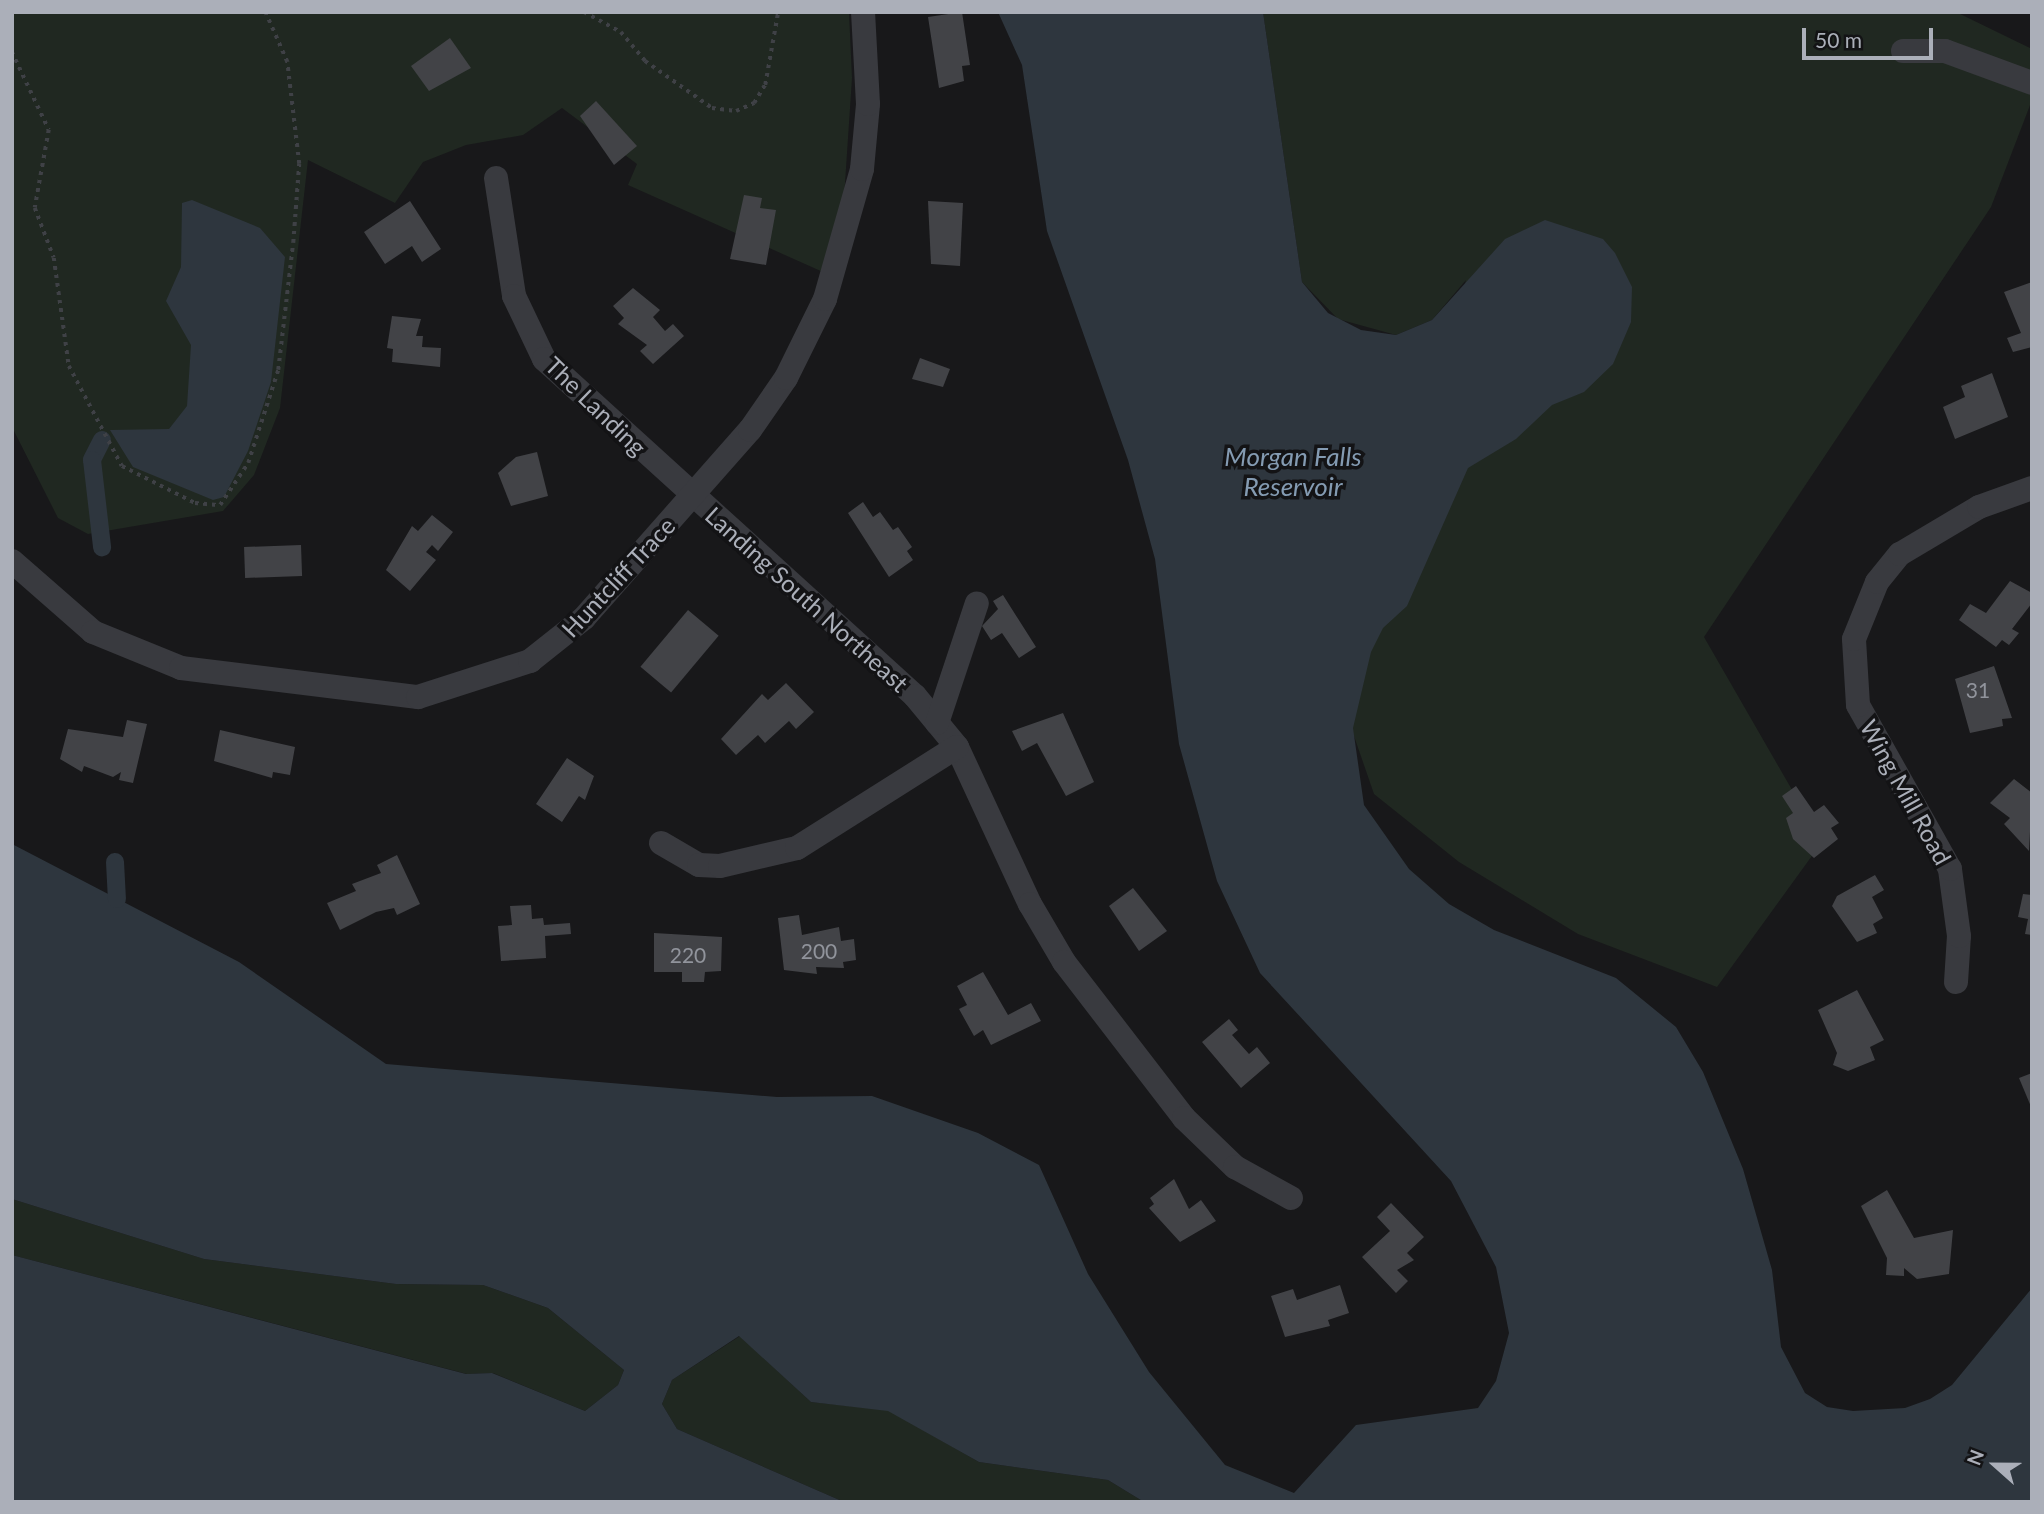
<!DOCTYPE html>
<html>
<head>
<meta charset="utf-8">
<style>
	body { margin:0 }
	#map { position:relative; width:2044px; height:1514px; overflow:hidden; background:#18181a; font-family:Lato,sans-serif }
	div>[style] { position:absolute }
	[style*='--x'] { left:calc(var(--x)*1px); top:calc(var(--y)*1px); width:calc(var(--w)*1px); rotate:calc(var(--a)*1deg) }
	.green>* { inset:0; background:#202821 }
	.water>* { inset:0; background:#2e363e }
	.canal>* { height:18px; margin:-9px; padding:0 9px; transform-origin:9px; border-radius:9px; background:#2e363e }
	.building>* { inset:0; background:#424347; transform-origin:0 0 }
	.path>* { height:3.5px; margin-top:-1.75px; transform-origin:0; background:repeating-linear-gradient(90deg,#3f4146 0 3.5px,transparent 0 8.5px) }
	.minor>* { height:24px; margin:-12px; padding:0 12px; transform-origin:12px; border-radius:12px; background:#393a3f }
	span { translate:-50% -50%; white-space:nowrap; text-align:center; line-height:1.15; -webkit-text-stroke:7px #131315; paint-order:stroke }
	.number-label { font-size:21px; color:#91949c }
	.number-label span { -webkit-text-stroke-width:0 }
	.street-label { font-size:24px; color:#abafb9 }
	.water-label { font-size:26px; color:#849bb2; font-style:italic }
	.frame { position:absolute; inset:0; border:14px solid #abafb9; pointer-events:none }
	.north { position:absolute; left:1960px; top:1430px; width:70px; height:70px; -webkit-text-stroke:5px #131315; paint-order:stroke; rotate:291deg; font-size:19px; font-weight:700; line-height:28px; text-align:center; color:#abafb9 }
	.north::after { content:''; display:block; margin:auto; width:24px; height:32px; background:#abafb9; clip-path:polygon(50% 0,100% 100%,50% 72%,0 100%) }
	.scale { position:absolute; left:1802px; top:28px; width:131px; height:32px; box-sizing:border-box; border:4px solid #abafb9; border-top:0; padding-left:9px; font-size:21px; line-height:24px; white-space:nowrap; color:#abafb9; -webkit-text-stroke:5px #131315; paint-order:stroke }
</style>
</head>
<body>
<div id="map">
	<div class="green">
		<i style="clip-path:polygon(12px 12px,849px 12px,852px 78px,844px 198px,823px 272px,628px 185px,637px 164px,562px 108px,523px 135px,466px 145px,423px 162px,395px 203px,308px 160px,280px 408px,254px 475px,223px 511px,88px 534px,58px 518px,12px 427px)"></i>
		<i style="clip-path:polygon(1263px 12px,1956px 12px,2032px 49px,2032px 100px,1991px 207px,1704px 637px,1822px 842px,1717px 987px,1578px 934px,1459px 862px,1374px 794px,1345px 710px,1466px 280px,1432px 320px,1396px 335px,1338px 319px,1302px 282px)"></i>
		<i style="clip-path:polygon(12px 1199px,204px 1259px,396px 1284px,483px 1285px,548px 1308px,624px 1370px,618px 1385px,585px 1411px,493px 1373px,467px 1374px,12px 1255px)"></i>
		<i style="clip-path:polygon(740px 1336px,811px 1402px,888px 1410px,979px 1462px,1108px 1480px,1144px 1502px,844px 1502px,677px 1429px,662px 1404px,672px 1380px)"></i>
	</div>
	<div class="water">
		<i style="clip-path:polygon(998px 12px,1263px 12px,1302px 282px,1328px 313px,1361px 330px,1396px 335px,1432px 320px,1505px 239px,1545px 220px,1603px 239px,1615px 253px,1632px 287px,1631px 322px,1613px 364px,1584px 392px,1552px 405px,1516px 439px,1468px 468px,1407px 606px,1383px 628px,1371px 652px,1353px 728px,1364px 805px,1409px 869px,1449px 904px,1494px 930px,1616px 978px,1676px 1027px,1703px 1072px,1743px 1169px,1772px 1270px,1781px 1347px,1805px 1393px,1827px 1407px,1853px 1411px,1905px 1408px,1930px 1399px,1952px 1385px,2032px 1288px,2032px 1502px,1144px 1502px,1108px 1480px,979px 1462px,888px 1411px,811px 1402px,739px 1336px,672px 1380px,662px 1404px,677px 1429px,844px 1502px,12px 1502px,12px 1255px,466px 1374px,492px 1373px,585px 1411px,618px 1385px,624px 1370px,548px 1308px,483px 1285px,396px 1284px,204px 1259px,12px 1199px,12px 844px,239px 962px,386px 1064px,777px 1097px,872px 1096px,978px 1133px,1039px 1165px,1088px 1274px,1149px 1372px,1225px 1465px,1294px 1493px,1356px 1425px,1478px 1408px,1496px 1381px,1509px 1333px,1496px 1267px,1451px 1181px,1260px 973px,1217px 881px,1179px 744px,1155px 559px,1128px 460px,1047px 231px,1022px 65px)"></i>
		<i style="clip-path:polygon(192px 200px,260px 228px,285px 257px,271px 382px,248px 451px,224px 497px,213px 500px,133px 467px,110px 430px,169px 429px,187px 406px,191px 345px,166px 301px,181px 267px,182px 203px)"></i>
	</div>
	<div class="canal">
		<i style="--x:102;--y:440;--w:22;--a:117"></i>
		<i style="--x:92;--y:460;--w:88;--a:83.4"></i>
		<i style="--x:115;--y:862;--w:37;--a:87"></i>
	</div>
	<div class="building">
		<i style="clip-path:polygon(962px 12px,970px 65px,962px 66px,964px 81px,939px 88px,928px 17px)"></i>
		<i style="clip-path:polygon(450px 38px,471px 68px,429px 91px,411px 66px)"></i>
		<i style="clip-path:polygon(596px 101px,637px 146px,614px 165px,580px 116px)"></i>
		<i style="clip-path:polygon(744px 195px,762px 198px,760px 208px,776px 210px,766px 265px,730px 259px)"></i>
		<i style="clip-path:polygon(410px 201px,441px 249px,422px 262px,412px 246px,385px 264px,364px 232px)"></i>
		<i style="clip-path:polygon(928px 201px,963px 203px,960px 266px,931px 264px)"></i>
		<i style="clip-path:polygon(2032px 282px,2032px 347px,2013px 352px,2007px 338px,2021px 333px,2004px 292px)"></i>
		<i style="clip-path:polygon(633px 288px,660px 310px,653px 317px,665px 331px,673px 324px,684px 336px,653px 364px,640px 351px,647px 345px,618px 324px,624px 318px,613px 306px)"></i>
		<i style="clip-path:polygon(392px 316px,421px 319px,416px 336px,423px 336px,422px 347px,441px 348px,440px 367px,392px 362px,393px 349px,387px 348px)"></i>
		<i style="clip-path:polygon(920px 358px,950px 369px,943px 387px,912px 379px)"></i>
		<i style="clip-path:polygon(1992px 373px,2008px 417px,1955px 439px,1943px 407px,1965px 397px,1961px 386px)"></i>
		<i style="clip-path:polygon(537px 452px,548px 496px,511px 506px,498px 473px,516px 457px)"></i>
		<i style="clip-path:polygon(863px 502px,873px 517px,880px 512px,893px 530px,898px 527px,912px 547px,907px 551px,913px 560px,889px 577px,848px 513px)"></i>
		<i style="clip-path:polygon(432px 515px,453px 532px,438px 551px,432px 545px,426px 552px,436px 560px,410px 591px,386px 570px,412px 526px,418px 531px)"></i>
		<i style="left:301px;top:545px;width:31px;height:57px;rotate:88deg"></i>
		<i style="clip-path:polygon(2010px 581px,2032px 593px,2032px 603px,2012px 629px,2019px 633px,2009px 645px,2002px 640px,1996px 647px,1959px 620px,1970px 604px,1986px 613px)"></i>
		<i style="clip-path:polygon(1003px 595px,1036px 647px,1019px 658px,1002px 633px,991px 640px,982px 626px,998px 609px,993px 601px)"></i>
		<i style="left:688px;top:610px;width:40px;height:74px;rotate:40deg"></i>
		<i style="clip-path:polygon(1994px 666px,2012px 718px,2002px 719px,2003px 726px,1970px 733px,1955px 679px)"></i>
		<i style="clip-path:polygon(786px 683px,814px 712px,796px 729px,789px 721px,765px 743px,758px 735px,736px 755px,721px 739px,762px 694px,768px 700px)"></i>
		<i style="clip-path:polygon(1063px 713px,1094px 782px,1066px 796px,1037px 743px,1022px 751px,1012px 731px)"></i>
		<i style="clip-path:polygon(127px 720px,147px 724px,133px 783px,119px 780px,121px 772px,113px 777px,84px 766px,82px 772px,60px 759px,68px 729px,123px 737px)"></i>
		<i style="clip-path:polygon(220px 730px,295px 747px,290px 775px,273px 772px,272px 778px,214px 761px)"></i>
		<i style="clip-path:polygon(567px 758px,594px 776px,585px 800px,579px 796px,562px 822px,536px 804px)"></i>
		<i style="clip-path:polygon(2014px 779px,2032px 793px,2029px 851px,2004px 824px,2010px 818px,1990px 803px)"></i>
		<i style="clip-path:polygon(1796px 786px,1814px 812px,1824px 805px,1839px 823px,1831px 828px,1838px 839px,1814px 858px,1793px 839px,1786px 818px,1793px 813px,1782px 796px)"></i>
		<i style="clip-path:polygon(397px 855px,420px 904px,397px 915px,394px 908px,376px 912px,340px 930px,327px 903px,356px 891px,352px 884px,381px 873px,377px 865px)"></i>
		<i style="clip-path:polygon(1875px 875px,1884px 890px,1872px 897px,1883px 918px,1873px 924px,1877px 933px,1857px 942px,1832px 906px,1837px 896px)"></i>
		<i style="clip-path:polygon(1133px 888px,1167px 931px,1139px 951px,1109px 906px)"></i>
		<i style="clip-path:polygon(2023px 894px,2032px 895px,2032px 935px,2025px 934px,2028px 919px,2018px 917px)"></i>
		<i style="clip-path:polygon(531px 905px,532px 919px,543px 918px,544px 925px,570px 923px,571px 934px,545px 936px,546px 958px,501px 961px,498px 926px,512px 925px,510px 906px)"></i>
		<i style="clip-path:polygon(799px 915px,802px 935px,839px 927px,841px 941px,854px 939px,856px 960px,843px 962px,844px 968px,816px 967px,817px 974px,784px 970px,778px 918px)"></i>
		<i style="clip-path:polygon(654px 933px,722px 937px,721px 971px,705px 972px,704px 982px,682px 982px,682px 972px,654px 972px)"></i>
		<i style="clip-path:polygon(983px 972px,1008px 1015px,1031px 1003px,1041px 1021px,991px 1045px,983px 1030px,974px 1036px,959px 1009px,967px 1005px,957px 986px)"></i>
		<i style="clip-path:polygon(1857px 990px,1884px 1040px,1870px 1047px,1875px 1060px,1848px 1071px,1833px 1065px,1837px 1053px,1818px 1010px)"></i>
		<i style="clip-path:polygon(1229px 1019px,1238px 1030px,1232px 1035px,1249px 1054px,1257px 1047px,1270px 1063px,1241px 1088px,1202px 1042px)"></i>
		<i style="clip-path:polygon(2032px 1073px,2032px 1109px,2019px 1078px)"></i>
		<i style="clip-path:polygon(1174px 1179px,1189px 1209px,1201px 1200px,1216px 1221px,1180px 1242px,1149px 1208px,1154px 1204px,1150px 1198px)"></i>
		<i style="clip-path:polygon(1887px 1190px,1914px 1238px,1953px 1230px,1949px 1274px,1917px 1279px,1904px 1268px,1904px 1276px,1886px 1275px,1887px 1258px,1861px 1206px)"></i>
		<i style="clip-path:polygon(1391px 1203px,1424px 1237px,1407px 1253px,1414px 1260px,1397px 1270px,1408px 1281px,1396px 1293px,1362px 1257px,1390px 1231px,1377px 1217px)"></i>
		<i style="clip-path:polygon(1340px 1285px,1349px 1313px,1328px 1320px,1330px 1326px,1285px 1337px,1271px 1296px,1293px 1289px,1297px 1300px)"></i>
	</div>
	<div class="path">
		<i style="--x:584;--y:12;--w:42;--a:28.4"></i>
		<i style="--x:621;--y:32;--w:38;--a:50"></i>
		<i style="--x:645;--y:61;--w:82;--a:35"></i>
		<i style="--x:712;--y:108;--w:24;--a:7"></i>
		<i style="--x:736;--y:111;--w:20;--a:-24"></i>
		<i style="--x:754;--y:103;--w:21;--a:-59"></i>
		<i style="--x:765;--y:85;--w:74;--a:-79.9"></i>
		<i style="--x:12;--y:52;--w:86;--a:64.6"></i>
		<i style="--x:49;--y:130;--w:79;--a:100.2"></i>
		<i style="--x:35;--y:208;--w:53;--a:69.2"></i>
		<i style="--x:54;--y:258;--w:109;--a:82.1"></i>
		<i style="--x:69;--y:366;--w:113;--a:62.1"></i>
		<i style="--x:122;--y:466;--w:82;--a:26.9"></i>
		<i style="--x:195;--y:503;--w:25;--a:5"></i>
		<i style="--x:220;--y:505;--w:50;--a:-56.3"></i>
		<i style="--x:248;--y:463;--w:98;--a:-72.1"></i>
		<i style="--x:278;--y:370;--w:128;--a:-83.3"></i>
		<i style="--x:293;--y:243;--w:79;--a:-85.7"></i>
		<i style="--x:299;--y:164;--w:103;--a:-96.7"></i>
		<i style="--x:287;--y:62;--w:55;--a:-113.7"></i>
	</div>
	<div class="minor">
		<i style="--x:1903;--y:51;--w:42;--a:0"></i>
		<i style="--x:1945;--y:51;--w:93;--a:20.2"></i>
		<i style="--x:496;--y:178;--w:119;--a:81.3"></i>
		<i style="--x:514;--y:296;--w:70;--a:64.5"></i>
		<i style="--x:544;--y:359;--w:501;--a:42.25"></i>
		<i style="--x:915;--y:696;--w:66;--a:50.5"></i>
		<i style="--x:957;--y:747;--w:173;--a:65.1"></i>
		<i style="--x:1030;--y:904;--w:67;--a:59.6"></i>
		<i style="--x:1064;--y:962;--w:197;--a:52.4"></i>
		<i style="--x:1184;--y:1118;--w:71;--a:43.9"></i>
		<i style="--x:1235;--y:1167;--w:64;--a:29"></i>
		<i style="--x:12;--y:561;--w:108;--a:41.2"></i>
		<i style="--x:93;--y:632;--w:95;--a:22.2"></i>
		<i style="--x:181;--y:668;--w:239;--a:7"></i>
		<i style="--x:418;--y:697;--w:118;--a:-17.8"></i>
		<i style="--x:530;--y:661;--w:69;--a:-38.5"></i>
		<i style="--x:584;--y:618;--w:251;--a:-48.6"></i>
		<i style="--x:750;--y:430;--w:63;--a:-55.3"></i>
		<i style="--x:786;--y:378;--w:88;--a:-63.7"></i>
		<i style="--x:825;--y:299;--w:135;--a:-74.1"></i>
		<i style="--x:862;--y:169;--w:65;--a:-84.7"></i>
		<i style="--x:868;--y:104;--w:92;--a:-93.1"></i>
		<i style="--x:937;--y:723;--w:126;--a:-71.6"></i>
		<i style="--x:661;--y:843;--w:44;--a:30.1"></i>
		<i style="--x:699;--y:865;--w:21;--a:3"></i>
		<i style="--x:720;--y:866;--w:79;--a:-13.2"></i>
		<i style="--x:797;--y:848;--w:189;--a:-32.3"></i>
		<i style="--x:1956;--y:982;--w:46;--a:-86.3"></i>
		<i style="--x:1959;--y:936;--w:68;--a:-97.7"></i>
		<i style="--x:1950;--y:869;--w:188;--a:-119.3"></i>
		<i style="--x:1858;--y:705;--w:66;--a:-93.5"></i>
		<i style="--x:1854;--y:639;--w:61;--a:-68"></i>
		<i style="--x:1877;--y:582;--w:36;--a:-51"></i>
		<i style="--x:1900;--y:554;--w:92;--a:-30.7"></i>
		<i style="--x:1979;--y:507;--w:56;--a:-19.7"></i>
	</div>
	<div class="number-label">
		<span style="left:1978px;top:690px">31</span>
		<span style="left:819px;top:951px">200</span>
		<span style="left:688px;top:955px">220</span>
	</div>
	<div class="street-label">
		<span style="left:596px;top:406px;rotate:44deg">The Landing</span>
		<span style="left:618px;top:577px;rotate:-47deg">Huntcliff Trace</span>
		<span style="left:807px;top:599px;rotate:42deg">Landing South Northeast</span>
		<span style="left:1906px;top:792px;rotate:61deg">Wing Mill Road</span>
	</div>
	<div class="water-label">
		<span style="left:1293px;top:472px">Morgan Falls<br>Reservoir</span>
	</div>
	<div class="frame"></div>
	<div class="north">N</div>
	<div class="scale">50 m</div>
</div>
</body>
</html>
